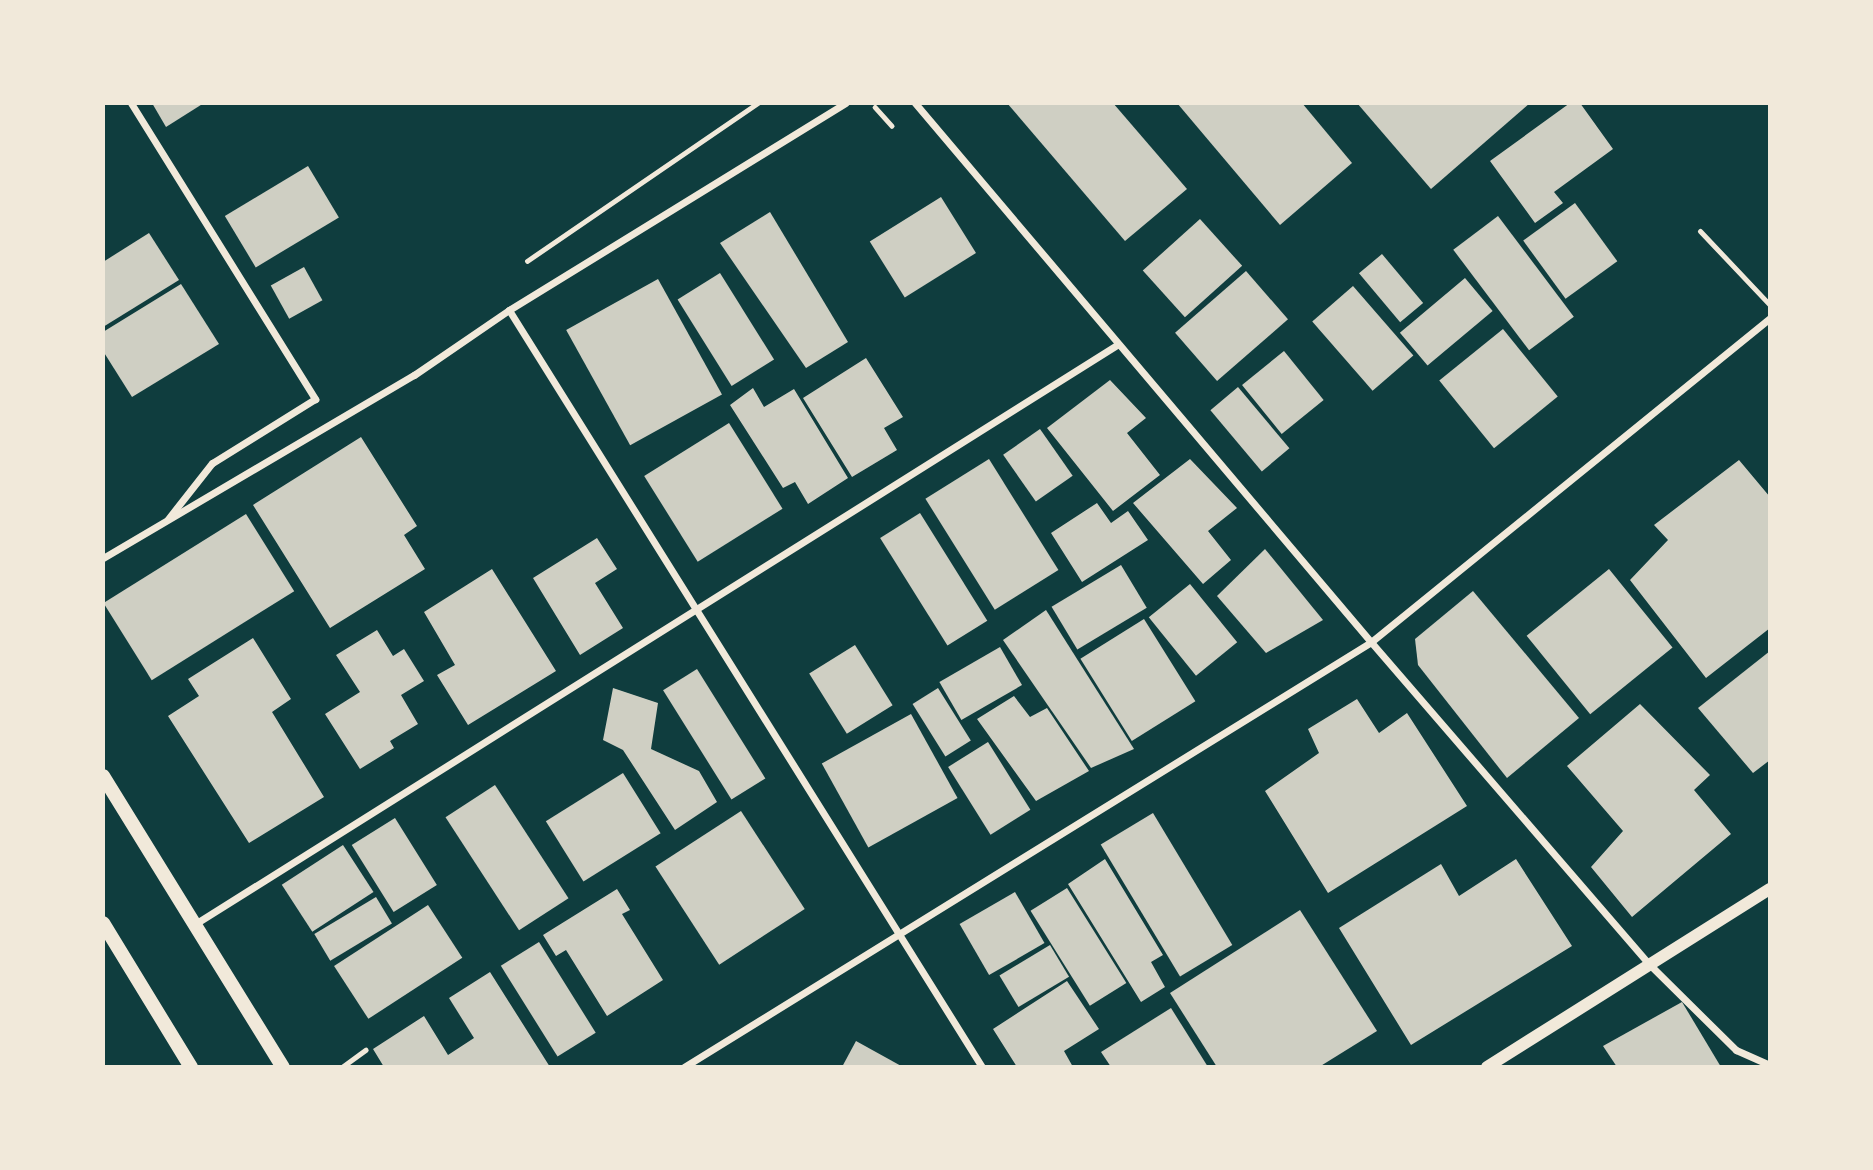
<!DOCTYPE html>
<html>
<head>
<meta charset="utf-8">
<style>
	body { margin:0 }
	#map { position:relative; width:1873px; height:1170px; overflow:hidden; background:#0f3d3e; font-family:"Varela Round",sans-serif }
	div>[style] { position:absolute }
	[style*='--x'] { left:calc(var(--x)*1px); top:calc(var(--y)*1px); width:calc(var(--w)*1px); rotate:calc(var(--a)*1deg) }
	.building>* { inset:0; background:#cfcfc3; transform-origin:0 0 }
	.path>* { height:4.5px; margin:-2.25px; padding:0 2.25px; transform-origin:2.25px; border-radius:2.25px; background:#f1e9da }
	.service>* { height:5px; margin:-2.5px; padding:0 2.5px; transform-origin:2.5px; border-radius:2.5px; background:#f1e9da }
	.minor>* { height:7px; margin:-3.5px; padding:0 3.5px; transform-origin:3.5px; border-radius:3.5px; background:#f1e9da }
	.tertiary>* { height:12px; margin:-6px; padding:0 6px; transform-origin:6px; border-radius:6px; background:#f1e9da }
	.secondary>* { height:14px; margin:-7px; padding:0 7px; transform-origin:7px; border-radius:7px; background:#f1e9da }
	span { translate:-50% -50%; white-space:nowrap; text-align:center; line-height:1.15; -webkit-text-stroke:6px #f1e9da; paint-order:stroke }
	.frame { position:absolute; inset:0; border:105px solid #f1e9da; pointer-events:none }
</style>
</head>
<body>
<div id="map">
	<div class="building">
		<i style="clip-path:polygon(152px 103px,204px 103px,166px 127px)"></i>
		<i style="clip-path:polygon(1007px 103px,1113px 103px,1187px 189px,1125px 241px)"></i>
		<i style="clip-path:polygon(1177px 103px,1302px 103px,1352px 163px,1280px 225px)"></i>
		<i style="clip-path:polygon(1357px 103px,1530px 103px,1431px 189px)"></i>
		<i style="clip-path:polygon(1570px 103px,1580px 103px,1613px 149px,1554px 192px,1563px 203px,1535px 223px,1490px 161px)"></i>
		<i style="left:308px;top:166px;width:60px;height:97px;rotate:59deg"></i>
		<i style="left:941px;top:197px;width:66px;height:84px;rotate:58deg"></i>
		<i style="left:1575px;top:203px;width:72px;height:64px;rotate:54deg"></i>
		<i style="clip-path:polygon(770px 212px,848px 342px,806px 368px,720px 243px)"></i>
		<i style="left:1498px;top:216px;width:126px;height:56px;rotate:53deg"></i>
		<i style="left:1200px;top:219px;width:63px;height:77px;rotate:48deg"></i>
		<i style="clip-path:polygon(149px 233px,179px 280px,103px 327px,103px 262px)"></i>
		<i style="left:1382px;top:254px;width:64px;height:30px;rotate:50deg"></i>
		<i style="left:304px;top:267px;width:38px;height:38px;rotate:61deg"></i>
		<i style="left:1246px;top:271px;width:64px;height:94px;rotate:49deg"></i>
		<i style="left:720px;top:273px;width:102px;height:50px;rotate:58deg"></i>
		<i style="left:1465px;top:278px;width:43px;height:85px;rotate:50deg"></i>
		<i style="left:658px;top:279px;width:132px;height:105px;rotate:61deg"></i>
		<i style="clip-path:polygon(181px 284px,219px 344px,132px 397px,103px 351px,103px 332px)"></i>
		<i style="left:1353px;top:286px;width:92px;height:54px;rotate:49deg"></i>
		<i style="left:1503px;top:329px;width:87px;height:82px;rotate:51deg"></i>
		<i style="left:1284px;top:351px;width:63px;height:54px;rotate:51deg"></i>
		<i style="clip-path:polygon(866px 358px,903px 417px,884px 428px,897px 450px,852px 477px,803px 398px)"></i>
		<i style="clip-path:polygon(1110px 380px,1146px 418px,1127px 433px,1160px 475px,1113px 511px,1047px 428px)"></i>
		<i style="left:1238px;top:387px;width:80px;height:36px;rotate:50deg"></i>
		<i style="clip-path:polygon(753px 388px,764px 407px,794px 389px,848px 478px,808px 504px,795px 482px,783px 488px,730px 405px)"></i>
		<i style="left:729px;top:423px;width:101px;height:100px;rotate:58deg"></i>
		<i style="left:1040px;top:429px;width:57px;height:45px;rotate:55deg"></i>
		<i style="clip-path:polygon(361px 437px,417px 526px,404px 535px,425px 569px,330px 628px,253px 505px)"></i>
		<i style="left:989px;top:459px;width:131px;height:75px;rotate:58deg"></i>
		<i style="clip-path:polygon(1190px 459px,1237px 508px,1208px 531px,1231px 560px,1203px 584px,1133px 503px)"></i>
		<i style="clip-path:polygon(1739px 460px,1770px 497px,1770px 628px,1706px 678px,1630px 580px,1668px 540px,1654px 525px)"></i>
		<i style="clip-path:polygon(1097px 503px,1111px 523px,1128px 511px,1148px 540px,1082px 582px,1051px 533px)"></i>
		<i style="left:920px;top:513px;width:127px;height:47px;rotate:58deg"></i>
		<i style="left:246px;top:514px;width:91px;height:168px;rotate:58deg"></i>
		<i style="clip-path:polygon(597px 538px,617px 569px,595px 583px,623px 628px,580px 655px,533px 578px)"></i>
		<i style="clip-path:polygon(1265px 549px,1323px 620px,1266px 653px,1217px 596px)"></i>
		<i style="left:1121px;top:565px;width:50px;height:81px;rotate:59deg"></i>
		<i style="clip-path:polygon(492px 569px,556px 671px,468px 725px,437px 675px,455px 665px,424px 612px)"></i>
		<i style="left:1609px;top:569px;width:101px;height:106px;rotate:51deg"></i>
		<i style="left:1190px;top:584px;width:75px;height:53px;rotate:51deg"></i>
		<i style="clip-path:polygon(1473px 591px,1579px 718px,1507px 778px,1418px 665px,1415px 639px)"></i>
		<i style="clip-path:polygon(1046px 610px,1134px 749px,1091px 768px,1003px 640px)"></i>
		<i style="left:1144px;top:619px;width:97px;height:75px;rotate:58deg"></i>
		<i style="clip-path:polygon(377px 630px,393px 656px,404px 649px,424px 681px,401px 695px,418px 724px,390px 741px,394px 748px,360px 769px,325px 714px,360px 692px,336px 655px)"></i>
		<i style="clip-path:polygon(253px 638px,291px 699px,272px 712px,324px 797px,249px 843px,168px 716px,199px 696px,188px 679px)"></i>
		<i style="left:855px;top:645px;width:71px;height:54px;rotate:58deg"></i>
		<i style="left:1000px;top:647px;width:44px;height:70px;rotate:60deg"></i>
		<i style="clip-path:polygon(1770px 651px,1770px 760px,1753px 773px,1698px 708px)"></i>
		<i style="left:697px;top:669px;width:129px;height:40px;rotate:58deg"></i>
		<i style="clip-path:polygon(613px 688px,658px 703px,651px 749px,699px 771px,717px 802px,675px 830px,623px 750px,603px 740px)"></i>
		<i style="left:938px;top:688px;width:62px;height:30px;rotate:58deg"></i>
		<i style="clip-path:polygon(1014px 696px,1030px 717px,1047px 708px,1089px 771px,1036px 801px,977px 719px)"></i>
		<i style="clip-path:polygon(1357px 699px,1379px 733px,1407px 713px,1467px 806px,1328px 893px,1265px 791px,1319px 753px,1308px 729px)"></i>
		<i style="clip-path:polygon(1640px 704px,1710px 775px,1694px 790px,1731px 834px,1632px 917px,1591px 867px,1623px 831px,1567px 766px)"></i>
		<i style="left:911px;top:714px;width:96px;height:102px;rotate:61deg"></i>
		<i style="left:988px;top:742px;width:80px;height:47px;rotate:58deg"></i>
		<i style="left:623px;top:773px;width:71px;height:91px;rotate:58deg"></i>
		<i style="left:495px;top:785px;width:135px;height:59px;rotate:57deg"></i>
		<i style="left:741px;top:811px;width:117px;height:102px;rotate:57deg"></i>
		<i style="left:1153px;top:813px;width:154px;height:61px;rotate:59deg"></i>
		<i style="left:395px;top:818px;width:79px;height:51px;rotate:58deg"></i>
		<i style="left:343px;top:845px;width:56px;height:73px;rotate:57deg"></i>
		<i style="clip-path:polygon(1105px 859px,1163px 955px,1151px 962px,1165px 987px,1141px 1002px,1068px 884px)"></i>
		<i style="clip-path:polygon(1516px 859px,1572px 946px,1411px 1045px,1339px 928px,1441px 864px,1459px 896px)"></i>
		<i style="left:1067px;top:888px;width:112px;height:43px;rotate:58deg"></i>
		<i style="clip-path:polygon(617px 889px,630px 910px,622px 914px,663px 980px,607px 1016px,566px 950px,556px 956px,543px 935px)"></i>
		<i style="left:1015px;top:892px;width:59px;height:64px;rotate:60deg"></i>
		<i style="left:376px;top:897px;width:31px;height:72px;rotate:59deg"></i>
		<i style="left:428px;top:905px;width:63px;height:112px;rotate:57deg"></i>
		<i style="clip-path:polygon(1300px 910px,1377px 1031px,1319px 1067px,1217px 1067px,1170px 993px)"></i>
		<i style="left:539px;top:942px;width:107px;height:45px;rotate:58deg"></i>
		<i style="left:1050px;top:945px;width:37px;height:59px;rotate:59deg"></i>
		<i style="clip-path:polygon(490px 972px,550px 1067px,384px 1067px,373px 1049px,424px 1016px,448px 1055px,474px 1038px,449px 998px)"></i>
		<i style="clip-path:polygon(1067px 981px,1099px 1029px,1064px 1051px,1073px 1067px,1017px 1067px,993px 1029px)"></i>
		<i style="clip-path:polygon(1682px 1002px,1721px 1067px,1617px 1067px,1603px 1046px)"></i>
		<i style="clip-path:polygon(1171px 1008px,1208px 1067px,1111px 1067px,1101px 1052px)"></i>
		<i style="clip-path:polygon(856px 1041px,903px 1067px,842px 1067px)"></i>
	</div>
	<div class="path">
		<i style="--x:875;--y:107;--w:25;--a:48"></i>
		<i style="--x:527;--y:261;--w:280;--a:-34.4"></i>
		<i style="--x:342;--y:1067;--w:29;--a:-36"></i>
	</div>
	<div class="service">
		<i style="--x:1700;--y:231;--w:102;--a:46.6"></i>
	</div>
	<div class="minor">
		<i style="--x:131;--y:103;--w:349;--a:58.1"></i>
		<i style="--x:315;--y:399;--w:121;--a:148.1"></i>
		<i style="--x:212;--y:463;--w:71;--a:128.2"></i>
		<i style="--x:915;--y:103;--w:706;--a:49.77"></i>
		<i style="--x:1371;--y:642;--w:427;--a:49.2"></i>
		<i style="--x:1650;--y:965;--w:121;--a:44.7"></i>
		<i style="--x:1736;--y:1050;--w:37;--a:24"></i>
		<i style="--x:509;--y:310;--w:893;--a:58"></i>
		<i style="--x:103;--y:558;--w:361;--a:-30.5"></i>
		<i style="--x:414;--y:375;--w:115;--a:-34.4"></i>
		<i style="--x:509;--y:310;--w:395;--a:-31.6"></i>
		<i style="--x:195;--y:924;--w:1089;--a:-32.13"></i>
		<i style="--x:684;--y:1067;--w:808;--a:-31.74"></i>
		<i style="--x:1371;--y:642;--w:514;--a:-39.08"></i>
	</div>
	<div class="tertiary">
		<i style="--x:1487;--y:1067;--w:334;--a:-32.2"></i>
	</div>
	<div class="secondary">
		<i style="--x:103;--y:776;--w:342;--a:58.3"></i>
		<i style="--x:103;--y:923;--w:169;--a:58.6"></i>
	</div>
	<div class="frame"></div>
</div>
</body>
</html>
